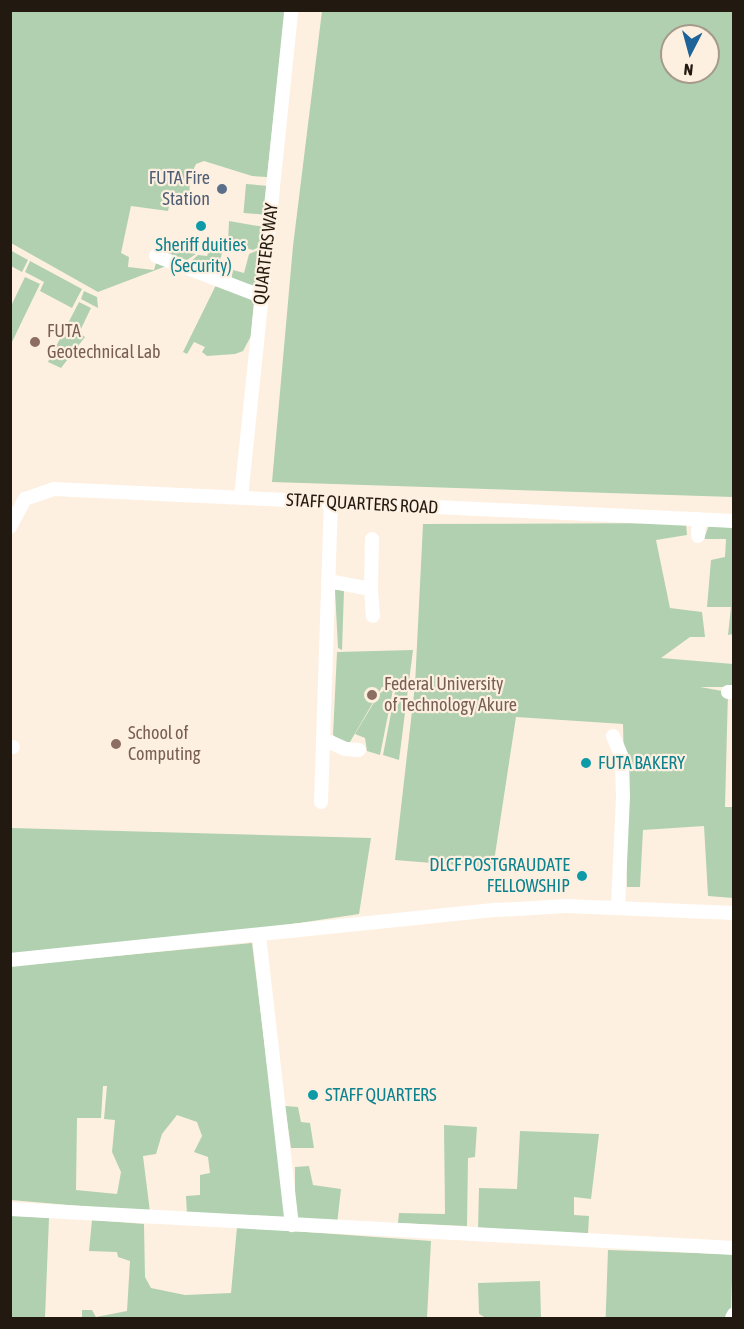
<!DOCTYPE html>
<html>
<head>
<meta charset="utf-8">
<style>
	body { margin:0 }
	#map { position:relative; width:744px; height:1329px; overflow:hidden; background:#fef0e0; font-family:"Asap Condensed",sans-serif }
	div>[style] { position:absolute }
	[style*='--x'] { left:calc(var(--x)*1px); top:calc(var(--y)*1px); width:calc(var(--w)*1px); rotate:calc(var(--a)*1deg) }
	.green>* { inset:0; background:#b0d0b0; transform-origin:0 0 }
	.minor>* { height:14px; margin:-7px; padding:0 7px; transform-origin:7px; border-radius:7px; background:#fff }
	.dots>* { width:16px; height:16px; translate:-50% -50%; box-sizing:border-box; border:3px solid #fef0e0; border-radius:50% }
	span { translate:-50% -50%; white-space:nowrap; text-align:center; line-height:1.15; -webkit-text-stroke:4.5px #fef0e0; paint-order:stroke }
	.service-label { font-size:18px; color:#4e5e75 }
	.right { translate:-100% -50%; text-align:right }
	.culture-label { font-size:18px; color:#0d838f }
	.left { translate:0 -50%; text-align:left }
	.street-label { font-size:18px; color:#221910 }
	.education-label { font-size:18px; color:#785e54 }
	.frame { position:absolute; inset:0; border:12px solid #221910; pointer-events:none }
	.north { position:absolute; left:660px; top:24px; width:60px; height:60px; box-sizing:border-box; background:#fef0e0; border:2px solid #a69a8d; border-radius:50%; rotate:186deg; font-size:16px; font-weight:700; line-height:24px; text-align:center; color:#221910 }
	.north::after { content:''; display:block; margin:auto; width:21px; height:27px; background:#1e6499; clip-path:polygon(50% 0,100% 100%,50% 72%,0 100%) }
</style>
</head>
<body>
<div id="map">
	<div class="green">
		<i style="clip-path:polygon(11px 11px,285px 11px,267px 177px,252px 176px,204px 161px,196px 164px,190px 177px,189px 204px,170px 202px,168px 211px,131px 206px,121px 253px,129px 257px,128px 267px,154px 270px,157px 260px,169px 265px,98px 292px,11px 243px)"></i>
		<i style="clip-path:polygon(evenodd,322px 11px,733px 11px,733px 497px,272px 482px,293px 246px,322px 11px,672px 36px,708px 36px,708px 72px,672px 72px,672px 36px)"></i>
		<i style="left:246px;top:184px;width:22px;height:29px;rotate:5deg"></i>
		<i style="clip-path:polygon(229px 221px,264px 227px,261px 246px,253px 250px,228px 244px)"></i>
		<i style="clip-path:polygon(160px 248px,196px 254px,184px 262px,160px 254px)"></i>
		<i style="clip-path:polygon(210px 248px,223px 250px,216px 273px,188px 264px,198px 255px,207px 256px)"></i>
		<i style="clip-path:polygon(261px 249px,257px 286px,231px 281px,233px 270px,244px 273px,249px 254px)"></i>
		<i style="clip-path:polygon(10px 250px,28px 260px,22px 272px,11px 266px)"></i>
		<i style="clip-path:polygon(30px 261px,82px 289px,72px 308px,40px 291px,44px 282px,25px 272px)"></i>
		<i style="clip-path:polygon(25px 277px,40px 284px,11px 344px,11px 306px)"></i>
		<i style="clip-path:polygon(217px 283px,250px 295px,254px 303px,251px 336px,243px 351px,235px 354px,207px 356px,202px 352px,205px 347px,194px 342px,187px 354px,183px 352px)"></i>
		<i style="clip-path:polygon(84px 291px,97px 297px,98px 308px,81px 299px)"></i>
		<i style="clip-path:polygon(79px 302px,91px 308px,79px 333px,85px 337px,61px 368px,48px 362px)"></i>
		<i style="clip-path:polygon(686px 523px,687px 535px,656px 540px,670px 608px,702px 612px,705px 637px,690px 637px,661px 658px,733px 664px,733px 687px,700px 687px,728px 692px,725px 807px,733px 807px,733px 898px,708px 896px,704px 826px,643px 830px,640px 887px,627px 887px,623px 724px,516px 717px,493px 868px,395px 860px,415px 685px,423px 524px)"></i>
		<i style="clip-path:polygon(709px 525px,733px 528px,733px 634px,728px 635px,731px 607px,707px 607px,711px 560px,725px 557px,726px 539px,704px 539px)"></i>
		<i style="clip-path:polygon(335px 590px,344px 590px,342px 650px,338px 648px)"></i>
		<i style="clip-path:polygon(413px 650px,399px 760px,383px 755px,396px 687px,382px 687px,350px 742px,343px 744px,333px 735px,337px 652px)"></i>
		<i style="clip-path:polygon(386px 689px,393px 690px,380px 755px,367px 751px,365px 738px,355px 734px,379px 694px)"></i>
		<i style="clip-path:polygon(11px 828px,371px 838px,359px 914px,120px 950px,11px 960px)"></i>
		<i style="clip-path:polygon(evenodd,252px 943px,286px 1217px,187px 1214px,186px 1196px,200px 1195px,200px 1175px,210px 1173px,208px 1157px,194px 1152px,202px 1136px,197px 1122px,177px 1115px,162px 1134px,156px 1154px,143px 1156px,150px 1212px,11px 1200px,10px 966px,252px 943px,103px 1086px,107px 1086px,104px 1119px,115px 1120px,112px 1152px,121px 1172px,117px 1194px,76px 1190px,77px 1118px,101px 1118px,103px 1086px)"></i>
		<i style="clip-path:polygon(285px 1106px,298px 1107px,301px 1122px,310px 1123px,314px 1148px,291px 1148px)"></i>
		<i style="clip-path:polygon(444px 1125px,477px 1127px,475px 1157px,468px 1158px,467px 1226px,398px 1223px,399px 1213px,445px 1214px)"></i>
		<i style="clip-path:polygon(520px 1131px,599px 1134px,591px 1199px,574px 1197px,574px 1215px,589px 1216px,588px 1234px,478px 1231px,479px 1188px,517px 1189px)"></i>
		<i style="clip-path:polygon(309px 1166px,313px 1185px,341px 1189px,337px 1224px,295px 1221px,295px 1167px)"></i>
		<i style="clip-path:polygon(10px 1215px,49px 1218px,45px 1318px,11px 1318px)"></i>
		<i style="clip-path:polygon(92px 1220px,144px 1224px,145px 1277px,151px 1288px,185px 1295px,231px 1293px,237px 1227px,431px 1241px,427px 1318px,82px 1318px,82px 1310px,92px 1310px,96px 1317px,127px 1311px,130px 1261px,118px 1257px,117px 1252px,89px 1251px)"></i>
		<i style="left:608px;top:1250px;width:125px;height:68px;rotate:2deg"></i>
		<i style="clip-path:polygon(540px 1281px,541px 1318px,486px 1318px,479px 1314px,478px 1283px)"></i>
	</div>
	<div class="minor">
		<i style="--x:156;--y:256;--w:112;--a:20.9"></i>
		<i style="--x:241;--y:497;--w:490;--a:-84.1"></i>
		<i style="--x:10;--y:527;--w:32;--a:-62"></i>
		<i style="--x:25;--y:499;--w:31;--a:-19"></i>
		<i style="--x:54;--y:489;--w:681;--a:2.69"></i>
		<i style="--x:698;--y:536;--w:17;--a:-87"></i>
		<i style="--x:328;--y:581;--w:44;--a:10.5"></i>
		<i style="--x:371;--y:589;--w:27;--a:86"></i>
		<i style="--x:371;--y:589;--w:50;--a:-88.9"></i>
		<i style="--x:728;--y:692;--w:6;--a:0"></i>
		<i style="--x:613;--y:736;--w:23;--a:67"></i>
		<i style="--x:622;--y:757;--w:40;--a:88.6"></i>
		<i style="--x:623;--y:797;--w:110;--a:92.6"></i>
		<i style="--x:323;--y:739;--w:24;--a:24"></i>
		<i style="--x:345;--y:749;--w:14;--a:4"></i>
		<i style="--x:10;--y:747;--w:3;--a:0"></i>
		<i style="--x:321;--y:802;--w:298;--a:-88.1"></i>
		<i style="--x:259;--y:936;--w:291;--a:83.5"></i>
		<i style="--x:10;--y:960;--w:491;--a:-5.9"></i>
		<i style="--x:498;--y:910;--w:68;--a:-3.4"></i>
		<i style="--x:566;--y:906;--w:168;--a:2.4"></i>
		<i style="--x:10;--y:1209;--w:725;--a:3.08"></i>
		<i style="--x:732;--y:1318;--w:4;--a:-63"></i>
	</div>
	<div class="dots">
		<i style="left:222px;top:189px;background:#5c6f8a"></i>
		<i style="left:201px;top:226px;background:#0f9aa8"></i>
		<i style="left:35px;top:342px;background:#8d6e63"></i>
		<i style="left:372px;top:695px;background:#8d6e63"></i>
		<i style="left:116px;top:744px;background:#8d6e63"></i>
		<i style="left:586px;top:763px;background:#0f9aa8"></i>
		<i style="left:582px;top:876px;background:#0f9aa8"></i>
		<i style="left:313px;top:1095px;background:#0f9aa8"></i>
	</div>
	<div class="service-label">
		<span class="right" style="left:210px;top:189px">FUTA Fire<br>Station</span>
	</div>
	<div class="culture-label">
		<span style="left:201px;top:256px">Sheriff duities<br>(Security)</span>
		<span class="left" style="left:598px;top:763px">FUTA BAKERY</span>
		<span class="right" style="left:570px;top:876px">DLCF POSTGRAUDATE<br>FELLOWSHIP</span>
		<span class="left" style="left:325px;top:1095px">STAFF QUARTERS</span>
	</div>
	<div class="street-label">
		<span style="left:266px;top:254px;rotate:-83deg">QUARTERS WAY</span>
		<span style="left:362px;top:504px;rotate:3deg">STAFF QUARTERS ROAD</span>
	</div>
	<div class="education-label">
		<span class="left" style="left:47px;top:342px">FUTA<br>Geotechnical Lab</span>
		<span class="left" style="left:384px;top:695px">Federal University<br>of Technology Akure</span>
		<span class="left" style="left:128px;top:744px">School of<br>Computing</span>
	</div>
	<div class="frame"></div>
	<div class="north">N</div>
</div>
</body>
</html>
